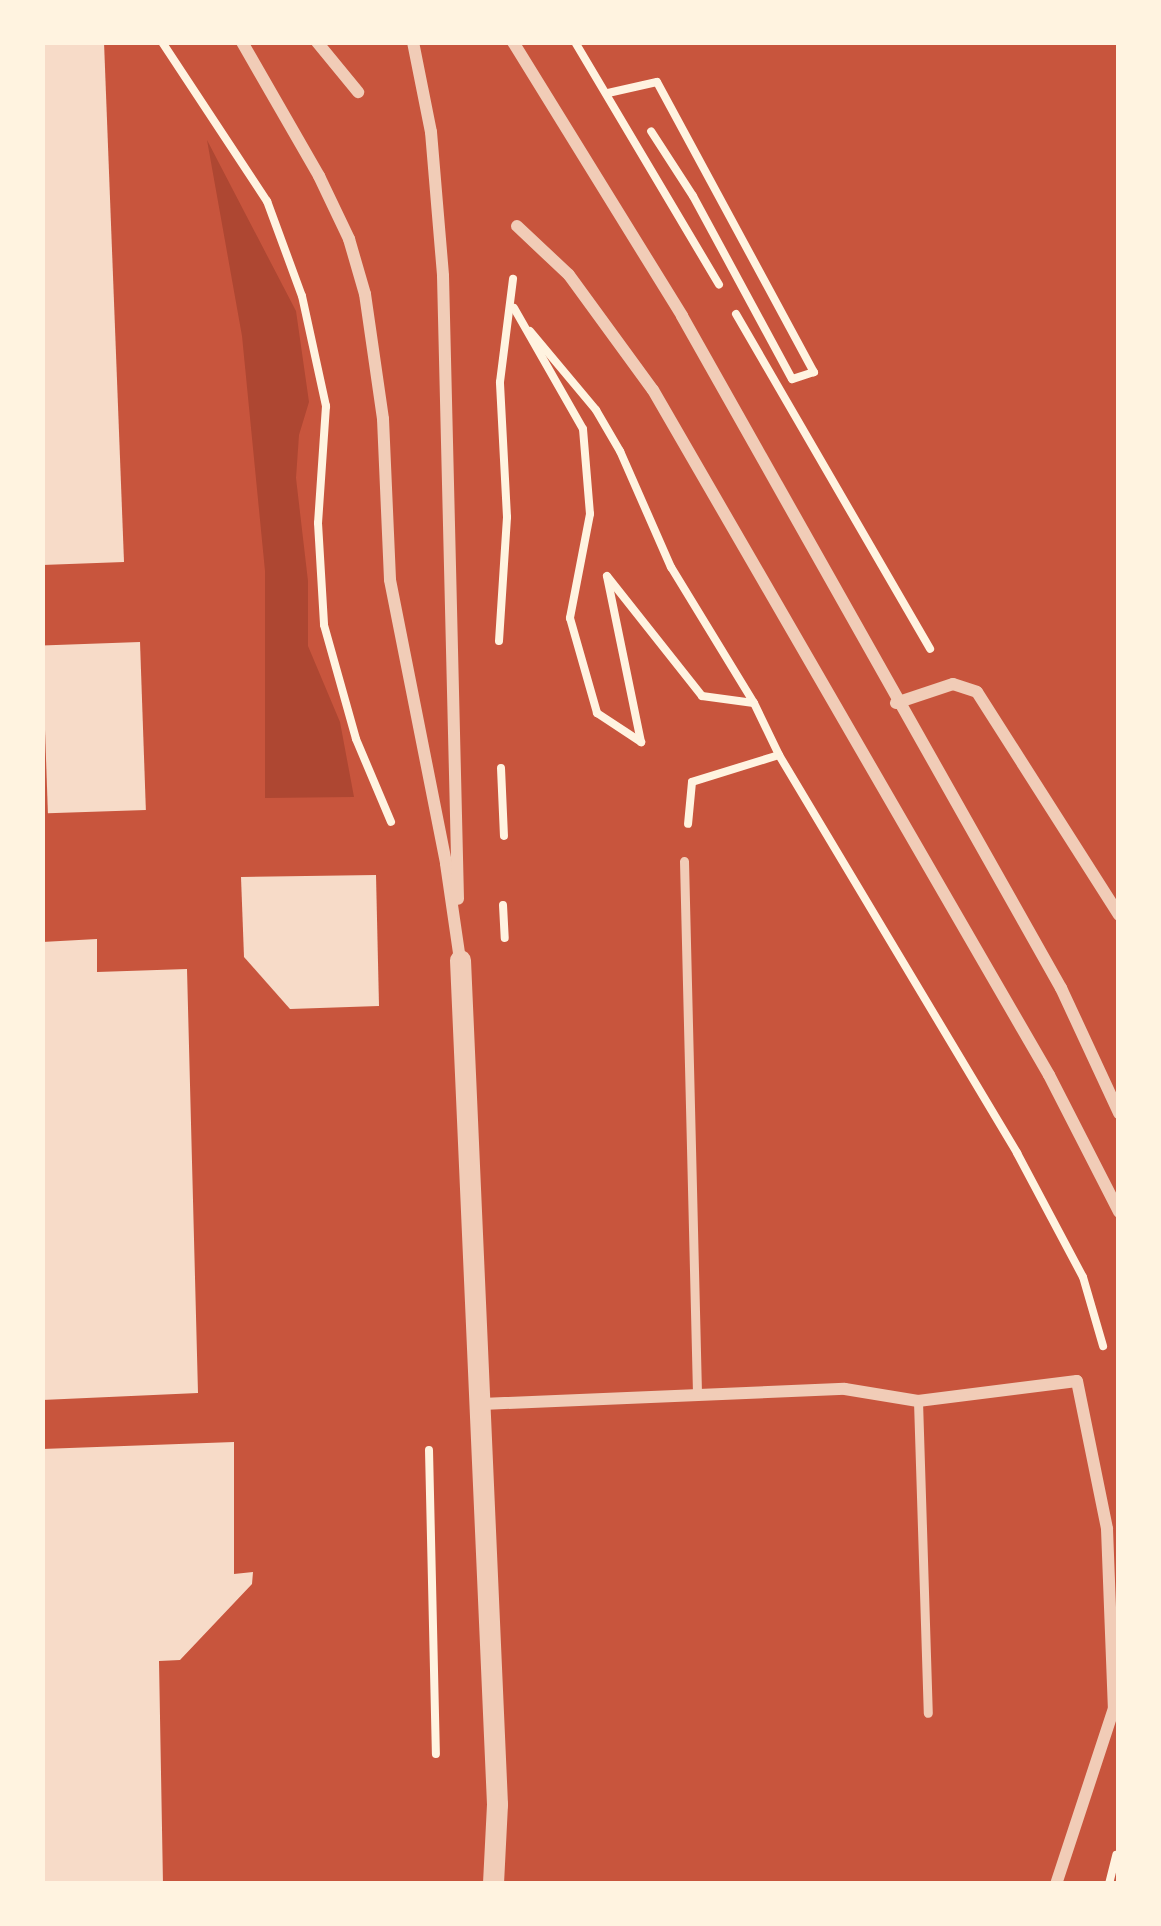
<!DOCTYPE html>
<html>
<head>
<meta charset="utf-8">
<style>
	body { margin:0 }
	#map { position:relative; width:1161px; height:1926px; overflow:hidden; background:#c8553d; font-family:"Roboto Condensed",sans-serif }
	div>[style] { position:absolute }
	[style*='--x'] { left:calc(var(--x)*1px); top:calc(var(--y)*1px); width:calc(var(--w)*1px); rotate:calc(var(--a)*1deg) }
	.green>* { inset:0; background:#ae4732 }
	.building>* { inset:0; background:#f7dbc8; transform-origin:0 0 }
	.path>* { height:8px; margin:-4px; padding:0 4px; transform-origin:4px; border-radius:4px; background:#fff3e0 }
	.service>* { height:9px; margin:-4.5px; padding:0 4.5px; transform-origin:4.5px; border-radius:4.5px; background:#f1ccb7 }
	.minor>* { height:12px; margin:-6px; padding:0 6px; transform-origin:6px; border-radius:6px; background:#f1ccb7 }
	.tertiary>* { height:21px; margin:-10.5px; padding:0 10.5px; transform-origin:10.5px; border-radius:10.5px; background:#f1ccb7 }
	span { translate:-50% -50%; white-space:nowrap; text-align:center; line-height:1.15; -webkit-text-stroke:12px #fff3e0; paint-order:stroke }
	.frame { position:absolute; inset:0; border:45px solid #fff3e0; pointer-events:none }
</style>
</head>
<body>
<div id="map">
	<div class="green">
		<i style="clip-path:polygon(207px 140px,296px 311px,309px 402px,299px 435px,296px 478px,308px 581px,308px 646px,340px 722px,354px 797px,265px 798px,265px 571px,242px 336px)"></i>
	</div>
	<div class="building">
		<i style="clip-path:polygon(42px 42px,104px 42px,124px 562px,42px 565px)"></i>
		<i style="left:140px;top:642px;width:168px;height:98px;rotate:88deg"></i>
		<i style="clip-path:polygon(376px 875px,379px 1006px,290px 1009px,244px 957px,241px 877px)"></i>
		<i style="clip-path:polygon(97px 939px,97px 972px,187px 969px,198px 1393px,42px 1400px,42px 942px)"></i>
		<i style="clip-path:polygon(234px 1442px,234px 1574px,253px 1572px,252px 1584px,180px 1660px,159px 1661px,163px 1884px,42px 1884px,42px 1449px)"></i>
	</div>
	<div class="path">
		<i style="--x:162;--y:42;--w:191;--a:56.6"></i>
		<i style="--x:267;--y:201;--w:101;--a:69.8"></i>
		<i style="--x:302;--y:296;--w:113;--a:77.7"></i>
		<i style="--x:326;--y:406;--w:117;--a:93.9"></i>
		<i style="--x:318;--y:523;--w:102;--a:86.6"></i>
		<i style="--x:324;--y:625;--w:118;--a:74.3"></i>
		<i style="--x:356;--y:739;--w:90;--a:67.1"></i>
		<i style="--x:575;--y:42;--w:282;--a:59.3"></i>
		<i style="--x:608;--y:93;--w:50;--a:-12.7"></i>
		<i style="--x:657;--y:82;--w:330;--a:61.6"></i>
		<i style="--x:814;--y:372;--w:23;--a:162"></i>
		<i style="--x:792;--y:379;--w:208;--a:-118.4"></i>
		<i style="--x:693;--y:196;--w:77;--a:-122.9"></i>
		<i style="--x:514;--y:308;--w:139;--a:60.3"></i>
		<i style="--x:583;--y:429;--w:85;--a:85.3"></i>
		<i style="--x:590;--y:514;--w:106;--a:100.9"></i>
		<i style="--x:570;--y:618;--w:99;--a:74.1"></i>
		<i style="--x:597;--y:713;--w:53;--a:33.4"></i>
		<i style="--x:641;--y:742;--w:169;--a:-101.6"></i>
		<i style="--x:607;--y:576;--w:153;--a:51.6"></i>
		<i style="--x:702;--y:696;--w:52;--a:7.7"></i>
		<i style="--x:736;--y:314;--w:387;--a:59.9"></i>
		<i style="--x:530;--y:331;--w:103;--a:50.1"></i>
		<i style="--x:596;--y:410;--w:48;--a:59.7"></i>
		<i style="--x:620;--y:451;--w:127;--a:66.3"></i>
		<i style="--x:671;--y:567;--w:159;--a:58.6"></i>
		<i style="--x:754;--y:703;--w:58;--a:64.3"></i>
		<i style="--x:779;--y:755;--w:91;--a:162.8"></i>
		<i style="--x:692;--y:782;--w:42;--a:95.4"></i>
		<i style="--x:499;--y:641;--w:124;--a:-86.3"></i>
		<i style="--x:507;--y:517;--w:135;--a:-93"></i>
		<i style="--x:500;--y:382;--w:104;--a:-82.8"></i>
		<i style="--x:779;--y:755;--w:464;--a:59.1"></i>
		<i style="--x:1017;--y:1153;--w:140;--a:62"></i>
		<i style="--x:1083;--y:1277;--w:72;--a:73.8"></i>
		<i style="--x:501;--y:768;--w:68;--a:87.5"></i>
		<i style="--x:503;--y:905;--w:33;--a:87"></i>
		<i style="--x:429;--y:1450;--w:304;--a:88.7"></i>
		<i style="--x:1109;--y:1884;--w:30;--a:-76"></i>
	</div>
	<div class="service">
		<i style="--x:684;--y:861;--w:533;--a:88.6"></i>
		<i style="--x:918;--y:1401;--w:312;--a:88.2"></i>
	</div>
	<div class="minor">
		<i style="--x:242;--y:42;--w:155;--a:60.1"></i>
		<i style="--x:319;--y:176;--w:70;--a:64.5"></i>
		<i style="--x:349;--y:239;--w:57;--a:73.8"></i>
		<i style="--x:365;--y:294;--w:126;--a:81.8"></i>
		<i style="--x:383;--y:419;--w:161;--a:87.5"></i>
		<i style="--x:390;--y:580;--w:289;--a:78.8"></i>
		<i style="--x:446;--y:864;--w:97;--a:81.7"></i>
		<i style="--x:317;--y:42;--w:65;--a:50.6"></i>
		<i style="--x:413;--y:42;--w:92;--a:78.7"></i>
		<i style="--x:431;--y:132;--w:144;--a:85.2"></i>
		<i style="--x:443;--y:276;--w:623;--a:88.62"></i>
		<i style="--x:513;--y:42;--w:322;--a:58.3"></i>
		<i style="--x:682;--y:316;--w:772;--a:60.58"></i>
		<i style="--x:1061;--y:988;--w:138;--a:65.1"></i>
		<i style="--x:517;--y:226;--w:71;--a:43.3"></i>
		<i style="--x:569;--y:275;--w:142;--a:53.9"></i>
		<i style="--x:653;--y:390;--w:791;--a:59.97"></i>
		<i style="--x:1049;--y:1075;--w:154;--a:62.9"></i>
		<i style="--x:896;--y:703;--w:60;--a:-18.4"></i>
		<i style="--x:953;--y:684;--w:25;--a:18"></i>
		<i style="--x:977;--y:692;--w:264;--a:57.5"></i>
		<i style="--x:482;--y:1404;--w:363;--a:-2.4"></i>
		<i style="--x:845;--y:1389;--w:74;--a:9.3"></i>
		<i style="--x:918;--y:1401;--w:160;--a:-7.2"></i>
		<i style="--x:1077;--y:1381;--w:151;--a:78.5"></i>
		<i style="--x:1107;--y:1529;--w:179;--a:87.8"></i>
		<i style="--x:1114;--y:1708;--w:185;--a:108.2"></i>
	</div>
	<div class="tertiary">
		<i style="--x:460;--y:960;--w:845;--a:87.49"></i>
		<i style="--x:497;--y:1804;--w:80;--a:92.9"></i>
	</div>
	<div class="frame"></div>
</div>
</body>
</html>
